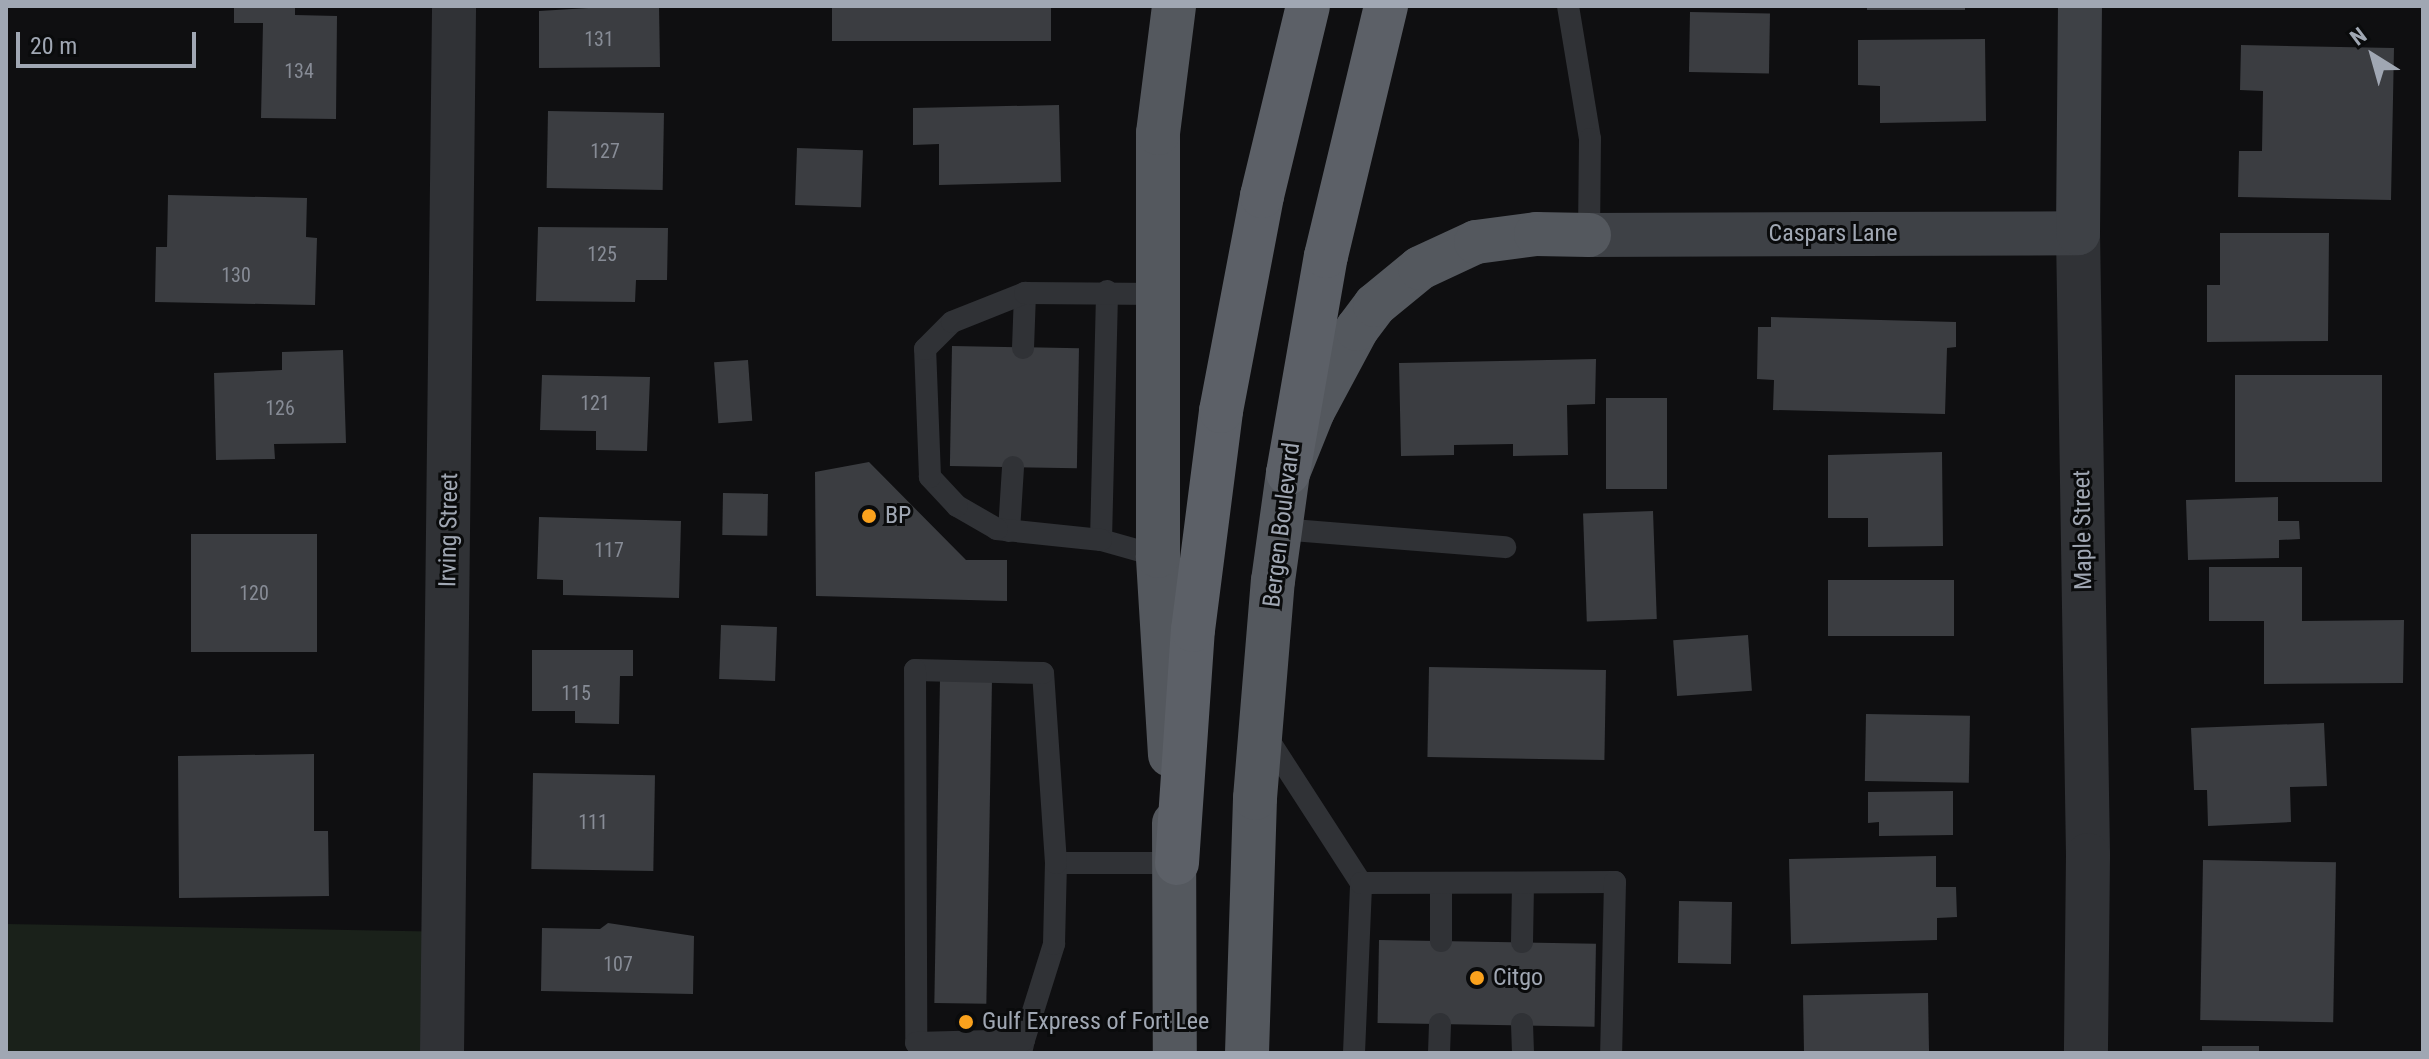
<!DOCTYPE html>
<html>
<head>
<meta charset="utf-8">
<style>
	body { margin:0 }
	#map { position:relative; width:2429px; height:1059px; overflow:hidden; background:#0f0f11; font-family:"Roboto Condensed",sans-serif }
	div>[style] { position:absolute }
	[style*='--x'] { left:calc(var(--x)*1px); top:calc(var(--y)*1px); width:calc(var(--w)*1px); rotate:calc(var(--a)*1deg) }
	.green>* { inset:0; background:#1a211a; transform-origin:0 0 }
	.building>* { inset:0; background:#3b3d41; transform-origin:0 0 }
	.service>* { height:22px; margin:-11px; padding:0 11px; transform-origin:11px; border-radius:11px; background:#303236 }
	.minor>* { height:44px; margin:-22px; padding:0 22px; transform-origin:22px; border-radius:22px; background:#303236 }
	.secondary>* { height:44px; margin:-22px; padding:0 22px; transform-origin:22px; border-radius:22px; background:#3e4146 }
	.trunk>* { height:44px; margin:-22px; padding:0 22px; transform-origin:22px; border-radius:22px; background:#54585e }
	.motorway>* { height:44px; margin:-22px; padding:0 22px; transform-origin:22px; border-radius:22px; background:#5c6067 }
	.dots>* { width:22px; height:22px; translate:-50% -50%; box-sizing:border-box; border:4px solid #0a0b0c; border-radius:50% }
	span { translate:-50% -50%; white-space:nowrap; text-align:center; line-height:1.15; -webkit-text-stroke:6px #0a0b0c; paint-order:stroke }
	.number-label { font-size:20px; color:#878c96 }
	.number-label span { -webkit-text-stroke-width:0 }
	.street-label { font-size:24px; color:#a0a7b3 }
	.poi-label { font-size:24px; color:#a0a7b3 }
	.left { translate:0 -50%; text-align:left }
	.frame { position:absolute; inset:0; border:8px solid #a0a7b3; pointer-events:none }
	.north { position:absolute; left:2333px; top:16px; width:80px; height:80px; -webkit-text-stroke:6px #0a0b0c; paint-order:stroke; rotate:323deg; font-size:22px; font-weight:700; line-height:32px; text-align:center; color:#a0a7b3 }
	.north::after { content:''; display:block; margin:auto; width:28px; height:36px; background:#a0a7b3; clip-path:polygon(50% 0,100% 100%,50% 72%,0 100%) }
	.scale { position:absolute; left:16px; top:32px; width:180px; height:36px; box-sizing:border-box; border:4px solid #a0a7b3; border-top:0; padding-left:10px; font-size:24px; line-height:28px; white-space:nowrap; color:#a0a7b3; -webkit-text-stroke:6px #0a0b0c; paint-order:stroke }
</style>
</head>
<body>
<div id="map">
	<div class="green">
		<i style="left:6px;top:924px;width:438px;height:129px;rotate:1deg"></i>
	</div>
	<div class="building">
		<i style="clip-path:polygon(234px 6px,295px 6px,295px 15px,337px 16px,336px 119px,261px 118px,263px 23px,234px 23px)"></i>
		<i style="clip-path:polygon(621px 6px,659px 6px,660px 67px,539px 68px,539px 11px)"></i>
		<i style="left:832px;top:6px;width:219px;height:35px"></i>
		<i style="left:1867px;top:6px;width:98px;height:4px"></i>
		<i style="left:1690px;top:12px;width:80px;height:60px;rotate:1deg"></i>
		<i style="clip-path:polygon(1985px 39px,1986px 121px,1880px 123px,1880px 86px,1858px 85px,1858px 40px)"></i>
		<i style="clip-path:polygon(2241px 45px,2394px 48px,2391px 200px,2238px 197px,2239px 151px,2262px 151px,2263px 91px,2240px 90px)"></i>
		<i style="clip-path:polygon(1059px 105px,1061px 182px,939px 185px,939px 144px,913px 145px,913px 108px)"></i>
		<i style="left:548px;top:111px;width:116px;height:77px;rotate:1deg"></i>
		<i style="left:797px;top:148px;width:66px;height:57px;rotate:2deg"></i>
		<i style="clip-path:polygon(168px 195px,307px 198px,306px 237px,317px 238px,315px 305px,155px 302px,156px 247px,167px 247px)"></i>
		<i style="clip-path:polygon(538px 227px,668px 228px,667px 280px,636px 280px,635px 302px,536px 301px)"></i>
		<i style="clip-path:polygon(2220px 233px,2329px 233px,2328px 341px,2207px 342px,2207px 285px,2220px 285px)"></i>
		<i style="clip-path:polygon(1771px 317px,1956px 322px,1956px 347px,1947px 348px,1945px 414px,1773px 410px,1774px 380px,1757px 379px,1758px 327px,1771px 327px)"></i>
		<i style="left:952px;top:346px;width:127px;height:120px;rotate:1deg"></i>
		<i style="clip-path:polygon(343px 350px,346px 443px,274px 444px,275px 459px,216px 460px,214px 373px,282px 370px,282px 352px)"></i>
		<i style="clip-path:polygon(1596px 359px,1595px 404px,1567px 405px,1568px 455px,1513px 456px,1513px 444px,1454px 445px,1454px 455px,1401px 456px,1399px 363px)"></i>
		<i style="left:748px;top:360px;width:61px;height:34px;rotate:86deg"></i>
		<i style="clip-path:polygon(542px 375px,650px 377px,647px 451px,596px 450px,596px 431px,540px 430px)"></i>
		<i style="left:2235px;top:375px;width:147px;height:107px"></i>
		<i style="left:1606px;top:398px;width:61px;height:91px"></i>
		<i style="clip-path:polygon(1942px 452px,1943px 546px,1868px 547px,1868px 518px,1828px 518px,1828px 455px)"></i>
		<i style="clip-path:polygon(869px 462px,966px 560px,1007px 560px,1007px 601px,816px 596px,815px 472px)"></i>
		<i style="left:723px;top:493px;width:45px;height:42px;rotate:1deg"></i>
		<i style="clip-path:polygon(2278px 497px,2278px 521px,2299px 521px,2300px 539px,2279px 540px,2279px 558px,2188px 560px,2186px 500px)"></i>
		<i style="left:1653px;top:511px;width:108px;height:70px;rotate:88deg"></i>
		<i style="clip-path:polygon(539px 517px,681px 521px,679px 598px,563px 595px,563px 580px,537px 579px)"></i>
		<i style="left:191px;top:534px;width:126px;height:118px"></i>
		<i style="clip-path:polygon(2209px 567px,2302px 567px,2302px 621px,2404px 620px,2403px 683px,2264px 684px,2264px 621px,2209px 621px)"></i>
		<i style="left:1828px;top:580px;width:126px;height:56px"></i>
		<i style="left:721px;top:625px;width:56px;height:54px;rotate:2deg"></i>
		<i style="left:1748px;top:635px;width:56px;height:75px;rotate:86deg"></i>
		<i style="clip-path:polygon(532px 650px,633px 650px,633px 676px,620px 676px,619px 724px,575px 723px,575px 711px,532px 711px)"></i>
		<i style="left:1429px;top:667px;width:177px;height:90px;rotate:1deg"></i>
		<i style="left:940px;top:679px;width:52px;height:324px;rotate:1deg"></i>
		<i style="left:1866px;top:714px;width:104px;height:67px;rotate:1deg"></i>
		<i style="clip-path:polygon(2324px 723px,2327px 786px,2290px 787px,2291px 822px,2208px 826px,2207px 790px,2194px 790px,2191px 728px)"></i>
		<i style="clip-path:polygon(314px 754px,314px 831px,328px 831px,329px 896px,179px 898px,178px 756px)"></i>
		<i style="left:533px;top:773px;width:122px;height:96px;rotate:1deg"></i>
		<i style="clip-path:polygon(1953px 791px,1953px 835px,1879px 836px,1879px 822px,1868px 823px,1868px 792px)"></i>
		<i style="clip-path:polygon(1936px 856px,1936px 887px,1956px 887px,1957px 917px,1937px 918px,1937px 940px,1791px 944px,1789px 859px)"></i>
		<i style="left:2203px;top:860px;width:133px;height:160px;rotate:1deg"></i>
		<i style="left:1732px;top:902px;width:62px;height:53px;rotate:91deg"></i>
		<i style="clip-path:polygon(608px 923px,694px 936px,693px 994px,541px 991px,542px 928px,600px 929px)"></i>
		<i style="left:1379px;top:940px;width:217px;height:83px;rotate:1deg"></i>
		<i style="left:1928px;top:993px;width:60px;height:125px;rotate:89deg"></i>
		<i style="left:2202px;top:1046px;width:57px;height:7px"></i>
	</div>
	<div class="service">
		<i style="--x:1568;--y:6;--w:135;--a:80.6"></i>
		<i style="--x:1590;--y:139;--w:96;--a:90.6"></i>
		<i style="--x:1023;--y:348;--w:55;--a:-87.9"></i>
		<i style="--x:1280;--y:529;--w:226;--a:4.6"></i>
		<i style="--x:1009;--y:531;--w:64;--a:-86.4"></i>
		<i style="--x:1101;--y:540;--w:249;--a:-88.6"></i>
		<i style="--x:1158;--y:556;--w:59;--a:-164.3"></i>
		<i style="--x:1101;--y:540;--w:105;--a:-174"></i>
		<i style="--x:997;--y:529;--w:46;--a:-150.1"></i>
		<i style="--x:957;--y:506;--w:40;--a:-133"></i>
		<i style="--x:930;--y:477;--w:128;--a:-92.2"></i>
		<i style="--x:925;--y:349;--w:38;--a:-45"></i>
		<i style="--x:952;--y:322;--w:79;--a:-21.7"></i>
		<i style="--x:1025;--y:293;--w:134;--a:0.4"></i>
		<i style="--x:1266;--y:736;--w:175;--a:57.1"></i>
		<i style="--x:1056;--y:863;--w:121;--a:0"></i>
		<i style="--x:1441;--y:941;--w:58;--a:-90"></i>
		<i style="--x:1522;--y:942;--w:59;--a:-89"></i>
		<i style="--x:1522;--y:1024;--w:29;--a:88"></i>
		<i style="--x:1021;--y:1053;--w:13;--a:-77"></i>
		<i style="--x:1024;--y:1040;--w:101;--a:-72.6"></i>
		<i style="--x:1054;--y:944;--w:81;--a:-88.6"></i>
		<i style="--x:1056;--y:863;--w:190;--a:-93.9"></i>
		<i style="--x:1043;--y:673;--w:128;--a:-178.7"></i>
		<i style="--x:915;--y:670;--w:373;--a:89.8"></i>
		<i style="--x:916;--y:1043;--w:108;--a:-1.6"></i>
		<i style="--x:1354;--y:1053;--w:170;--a:-87.6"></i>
		<i style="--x:1361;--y:883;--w:254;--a:-0.2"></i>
		<i style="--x:1615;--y:882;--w:171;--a:91.3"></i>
		<i style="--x:1439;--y:1053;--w:29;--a:-88"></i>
	</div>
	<div class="minor">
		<i style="--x:2078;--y:233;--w:622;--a:89.08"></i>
		<i style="--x:2088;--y:855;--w:198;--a:90.6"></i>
		<i style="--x:442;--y:1053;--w:1047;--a:-89.34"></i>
	</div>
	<div class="secondary">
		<i style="--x:1589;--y:235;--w:489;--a:-0.2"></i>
		<i style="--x:2078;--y:233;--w:227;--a:-89.5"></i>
	</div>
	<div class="trunk">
		<i style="--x:1170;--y:755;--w:199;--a:-93.5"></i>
		<i style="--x:1158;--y:556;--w:423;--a:-90"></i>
		<i style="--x:1158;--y:133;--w:128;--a:-82.8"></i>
		<i style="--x:1174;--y:823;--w:230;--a:89.8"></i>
		<i style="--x:1247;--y:1053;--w:255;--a:-88.2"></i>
		<i style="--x:1255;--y:798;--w:218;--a:-85.3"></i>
		<i style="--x:1273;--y:581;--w:109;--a:-82.1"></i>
		<i style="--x:1288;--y:473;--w:67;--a:-68"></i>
		<i style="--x:1313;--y:411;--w:93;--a:-61.8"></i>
		<i style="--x:1357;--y:329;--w:30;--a:-53"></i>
		<i style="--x:1375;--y:305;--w:58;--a:-39.4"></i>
		<i style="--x:1420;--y:268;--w:62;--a:-24.9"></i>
		<i style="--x:1476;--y:242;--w:61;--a:-7.6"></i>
		<i style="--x:1536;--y:234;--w:53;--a:1.1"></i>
	</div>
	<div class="motorway">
		<i style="--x:1288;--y:473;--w:220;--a:-80.1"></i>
		<i style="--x:1326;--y:256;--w:257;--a:-76.5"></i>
		<i style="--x:1177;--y:863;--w:234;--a:-86.1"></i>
		<i style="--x:1193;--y:630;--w:221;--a:-82.7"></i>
		<i style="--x:1221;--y:411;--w:219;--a:-79.2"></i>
		<i style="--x:1262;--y:196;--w:195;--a:-76.4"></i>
	</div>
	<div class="dots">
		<i style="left:869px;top:516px;background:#fba21d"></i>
		<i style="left:1477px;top:978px;background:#fba21d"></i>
		<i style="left:966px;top:1022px;background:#fba21d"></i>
	</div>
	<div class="number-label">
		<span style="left:599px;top:39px">131</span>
		<span style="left:299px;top:71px">134</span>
		<span style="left:605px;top:151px">127</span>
		<span style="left:602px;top:254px">125</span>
		<span style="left:236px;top:275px">130</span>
		<span style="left:595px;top:403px">121</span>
		<span style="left:280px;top:408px">126</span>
		<span style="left:609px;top:550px">117</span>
		<span style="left:254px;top:593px">120</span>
		<span style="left:576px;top:693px">115</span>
		<span style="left:593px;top:822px">111</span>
		<span style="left:618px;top:964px">107</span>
	</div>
	<div class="street-label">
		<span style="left:1833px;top:234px">Caspars Lane</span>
		<span style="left:1282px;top:525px;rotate:-83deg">Bergen Boulevard</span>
		<span style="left:449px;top:530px;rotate:-89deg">Irving Street</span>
		<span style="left:2083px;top:530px;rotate:-91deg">Maple Street</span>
	</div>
	<div class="poi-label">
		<span class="left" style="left:885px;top:516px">BP</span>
		<span class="left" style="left:1493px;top:978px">Citgo</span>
		<span class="left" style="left:982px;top:1022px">Gulf Express of Fort Lee</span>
	</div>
	<div class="frame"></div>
	<div class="north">N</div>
	<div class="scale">20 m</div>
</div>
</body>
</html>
